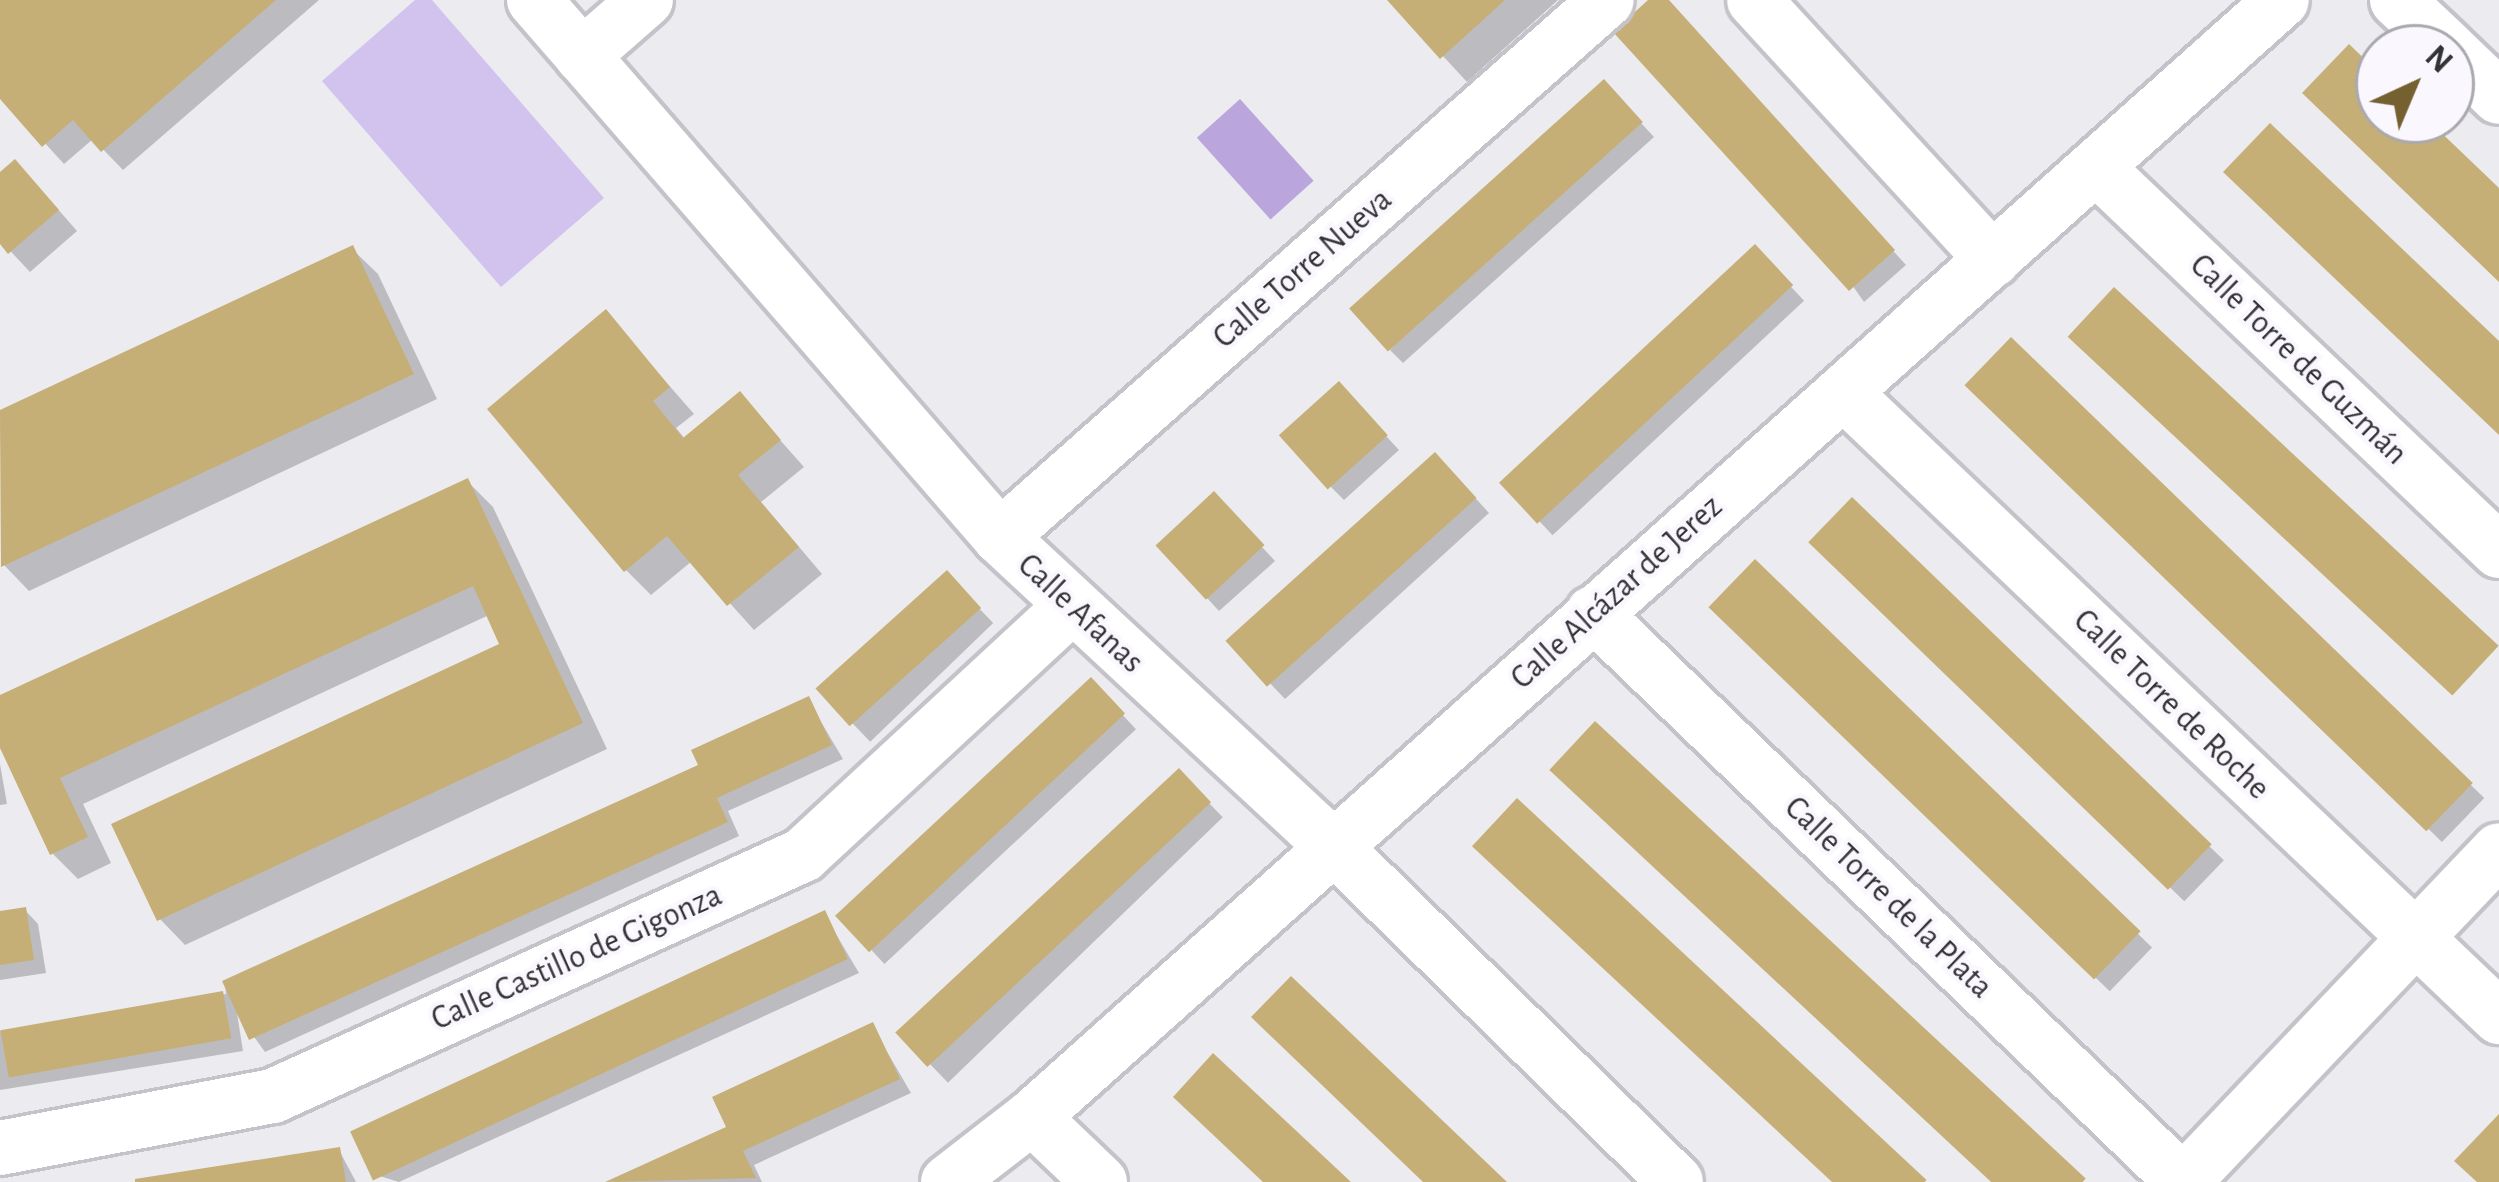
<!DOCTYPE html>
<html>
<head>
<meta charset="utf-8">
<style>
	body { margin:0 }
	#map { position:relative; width:2499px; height:1182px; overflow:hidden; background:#ecebf0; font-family:"Alegreya Sans",sans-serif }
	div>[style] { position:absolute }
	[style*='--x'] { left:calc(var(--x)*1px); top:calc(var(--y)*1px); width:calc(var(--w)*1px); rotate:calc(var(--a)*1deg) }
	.green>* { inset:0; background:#d2c2ee }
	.water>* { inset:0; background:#baa6dc; transform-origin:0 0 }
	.shadow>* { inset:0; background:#0003; transform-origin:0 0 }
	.building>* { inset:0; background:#c6af76; transform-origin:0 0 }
	.roads { filter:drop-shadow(3px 0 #c5c3c9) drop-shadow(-3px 0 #c5c3c9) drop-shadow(0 3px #c5c3c9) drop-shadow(0 -3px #c5c3c9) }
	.minor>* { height:54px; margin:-27px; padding:0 27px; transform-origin:27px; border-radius:27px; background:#fff }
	span { translate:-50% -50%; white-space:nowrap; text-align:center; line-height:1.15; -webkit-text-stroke:9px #faf8fe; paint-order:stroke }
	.street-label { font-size:33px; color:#333335 }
	.north { position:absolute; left:2355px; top:24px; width:120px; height:120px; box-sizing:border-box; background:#faf8fe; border:3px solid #aaa9ae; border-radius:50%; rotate:44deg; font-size:33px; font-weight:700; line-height:48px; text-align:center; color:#333335 }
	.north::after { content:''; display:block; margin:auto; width:42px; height:54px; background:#756130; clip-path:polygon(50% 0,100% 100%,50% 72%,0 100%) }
</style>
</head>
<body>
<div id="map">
	<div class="green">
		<i style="clip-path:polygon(415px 0,432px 0,604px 198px,501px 287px,322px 81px)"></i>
	</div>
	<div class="water">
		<i style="left:1240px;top:99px;width:110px;height:58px;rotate:48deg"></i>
	</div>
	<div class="shadow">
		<i style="clip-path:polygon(0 0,319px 0,123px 170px,93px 139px,64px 164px,0 94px)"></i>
		<i style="clip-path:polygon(1391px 0,1558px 0,1467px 82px)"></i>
		<i style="clip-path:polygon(1653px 0,1665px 0,1906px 265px,1864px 302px)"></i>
		<i style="clip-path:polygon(1617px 97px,1654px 137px,1403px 363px,1390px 350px)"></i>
		<i style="clip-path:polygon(0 176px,35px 183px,77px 231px,30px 272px,0 240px)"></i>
		<i style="left:1755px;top:248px;width:72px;height:344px;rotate:47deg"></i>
		<i style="clip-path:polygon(352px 249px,378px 274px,437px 399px,29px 591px,4px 565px,0 414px)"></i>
		<i style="clip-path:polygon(606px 313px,694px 414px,676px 428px,686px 440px,740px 395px,804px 467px,761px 502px,822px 574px,754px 630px,692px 561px,651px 595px,626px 570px)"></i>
		<i style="left:2011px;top:341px;width:658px;height:61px;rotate:44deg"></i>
		<i style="clip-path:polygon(1352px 399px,1399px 450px,1344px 500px,1331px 487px)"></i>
		<i style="clip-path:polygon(1449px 469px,1489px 513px,1285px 699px,1231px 642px)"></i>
		<i style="clip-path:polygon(467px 481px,493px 507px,607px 749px,185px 945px,160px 919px,503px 646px,489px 615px,83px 804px,111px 863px,78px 879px,52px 853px,0 741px,0 699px)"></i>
		<i style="left:1852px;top:501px;width:517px;height:57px;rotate:44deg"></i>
		<i style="clip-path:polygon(1227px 509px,1275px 561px,1219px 611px,1159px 546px)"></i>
		<i style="left:1755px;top:564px;width:552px;height:61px;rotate:44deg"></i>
		<i style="left:946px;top:574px;width:68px;height:171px;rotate:46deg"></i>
		<i style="left:1091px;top:681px;width:66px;height:344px;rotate:47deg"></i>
		<i style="clip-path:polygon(808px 700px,843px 759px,728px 811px,739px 836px,265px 1052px,237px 1013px,243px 1051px,0 1090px,0 1031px,226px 994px,225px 982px,702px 766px)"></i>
		<i style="clip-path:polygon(0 764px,7px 804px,0 805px)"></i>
		<i style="left:1179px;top:772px;width:63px;height:382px;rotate:46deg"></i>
		<i style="clip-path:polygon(25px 910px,38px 924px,46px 973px,0 980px,0 914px)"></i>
		<i style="clip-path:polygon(824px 914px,859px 973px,399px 1182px,373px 1174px)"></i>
		<i style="clip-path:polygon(872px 1026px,911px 1093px,754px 1165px,762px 1182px,612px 1182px,730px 1128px)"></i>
		<i style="clip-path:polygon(339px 1150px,356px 1182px,138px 1182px)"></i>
	</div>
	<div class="building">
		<i style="clip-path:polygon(0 0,276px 0,101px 152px,73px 120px,42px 147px,0 99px)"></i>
		<i style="clip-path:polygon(1387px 0,1505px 0,1440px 59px)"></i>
		<i style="clip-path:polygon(1648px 0,1669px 0,1895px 250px,1849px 291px,1613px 32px)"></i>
		<i style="clip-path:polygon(2349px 44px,2379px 73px,2379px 120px,2428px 120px,2499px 188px,2499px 282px,2302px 93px)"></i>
		<i style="left:1604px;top:79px;width:58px;height:343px;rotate:48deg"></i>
		<i style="clip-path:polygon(2270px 123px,2499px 341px,2499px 435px,2223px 172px)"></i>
		<i style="clip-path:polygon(15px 159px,59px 210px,8px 254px,0 244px,0 172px)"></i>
		<i style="left:1755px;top:244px;width:56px;height:350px;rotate:47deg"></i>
		<i style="clip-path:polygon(353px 245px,414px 374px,1px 567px,0 410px)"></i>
		<i style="left:2114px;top:287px;width:526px;height:68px;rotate:43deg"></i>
		<i style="clip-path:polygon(606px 309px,670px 387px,653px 401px,683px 438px,740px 391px,781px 440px,738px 475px,799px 547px,727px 606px,667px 536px,624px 572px,487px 409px)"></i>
		<i style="left:2011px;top:337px;width:642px;height:67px;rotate:44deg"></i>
		<i style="left:1339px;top:381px;width:73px;height:81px;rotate:48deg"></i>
		<i style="left:1435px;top:452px;width:62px;height:282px;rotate:48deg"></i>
		<i style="clip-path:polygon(468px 478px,583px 723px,157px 921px,111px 824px,499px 644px,473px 586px,60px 778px,88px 837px,50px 855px,0 748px,0 695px)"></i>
		<i style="left:1214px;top:491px;width:74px;height:80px;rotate:47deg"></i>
		<i style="left:1852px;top:497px;width:500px;height:63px;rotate:44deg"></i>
		<i style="left:1755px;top:559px;width:536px;height:67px;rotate:44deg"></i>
		<i style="left:947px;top:570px;width:51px;height:177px;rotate:48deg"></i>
		<i style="left:1091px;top:677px;width:50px;height:350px;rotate:47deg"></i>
		<i style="clip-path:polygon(809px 696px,832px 745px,717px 798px,728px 822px,249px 1040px,222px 981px,698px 765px,691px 750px)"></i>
		<i style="left:1595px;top:721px;width:671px;height:67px;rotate:43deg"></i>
		<i style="left:1179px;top:768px;width:47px;height:388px;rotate:47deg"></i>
		<i style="left:1517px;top:798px;width:560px;height:66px;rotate:43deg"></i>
		<i style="clip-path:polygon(26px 907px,34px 960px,0 965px,0 911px)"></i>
		<i style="left:825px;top:910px;width:54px;height:524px;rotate:65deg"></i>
		<i style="clip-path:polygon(1291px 976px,1507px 1182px,1423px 1182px,1251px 1017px)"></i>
		<i style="left:223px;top:991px;width:48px;height:226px;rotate:80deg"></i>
		<i style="clip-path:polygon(873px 1022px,900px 1079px,743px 1151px,756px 1178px,605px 1182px,726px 1127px,712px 1097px)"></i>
		<i style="clip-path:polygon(1213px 1053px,1351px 1182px,1263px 1182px,1173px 1097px)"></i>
		<i style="clip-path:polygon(2499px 1114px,2499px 1182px,2477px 1182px,2454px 1161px)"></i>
		<i style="clip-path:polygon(340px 1147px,346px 1182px,135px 1182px,135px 1179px)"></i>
	</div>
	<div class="roads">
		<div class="minor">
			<i style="--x:534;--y:0;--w:711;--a:49.05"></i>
			<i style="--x:1000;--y:537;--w:454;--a:42.9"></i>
			<i style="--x:1333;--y:846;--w:480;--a:44.4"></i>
			<i style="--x:1754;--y:0;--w:353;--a:47.4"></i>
			<i style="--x:2397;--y:0;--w:70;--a:43.3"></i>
			<i style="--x:2451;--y:51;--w:66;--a:43.8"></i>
			<i style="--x:582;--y:56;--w:85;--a:-41.2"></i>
			<i style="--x:2098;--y:169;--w:554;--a:43.61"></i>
			<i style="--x:1844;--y:393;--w:905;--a:43.61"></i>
			<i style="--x:1000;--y:537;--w:810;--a:-41.5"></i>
			<i style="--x:1593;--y:613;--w:820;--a:43.96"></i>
			<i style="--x:1032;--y:1117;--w:94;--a:43.7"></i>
			<i style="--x:0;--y:1148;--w:278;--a:-10.8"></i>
			<i style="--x:273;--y:1096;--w:582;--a:-24.45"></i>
			<i style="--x:803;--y:855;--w:364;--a:-42.8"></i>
			<i style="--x:948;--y:1182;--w:106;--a:-37.7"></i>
			<i style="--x:1032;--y:1117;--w:1676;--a:-41.78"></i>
			<i style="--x:2183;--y:1182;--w:458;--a:-46.4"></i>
		</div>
	</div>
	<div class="street-label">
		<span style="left:1303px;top:269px;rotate:-41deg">Calle Torre Nueva</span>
		<span style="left:2298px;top:360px;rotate:44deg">Calle Torre de Guzmán</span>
		<span style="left:1617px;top:593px;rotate:-42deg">Calle Alcázar de Jerez</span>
		<span style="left:1080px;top:614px;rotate:43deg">Calle Afanas</span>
		<span style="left:2171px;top:705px;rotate:44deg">Calle Torre de Roche</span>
		<span style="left:1888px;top:898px;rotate:44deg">Calle Torre de la Plata</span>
		<span style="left:577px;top:958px;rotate:-24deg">Calle Castillo de Gigonza</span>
	</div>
	<div class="north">N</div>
</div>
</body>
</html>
